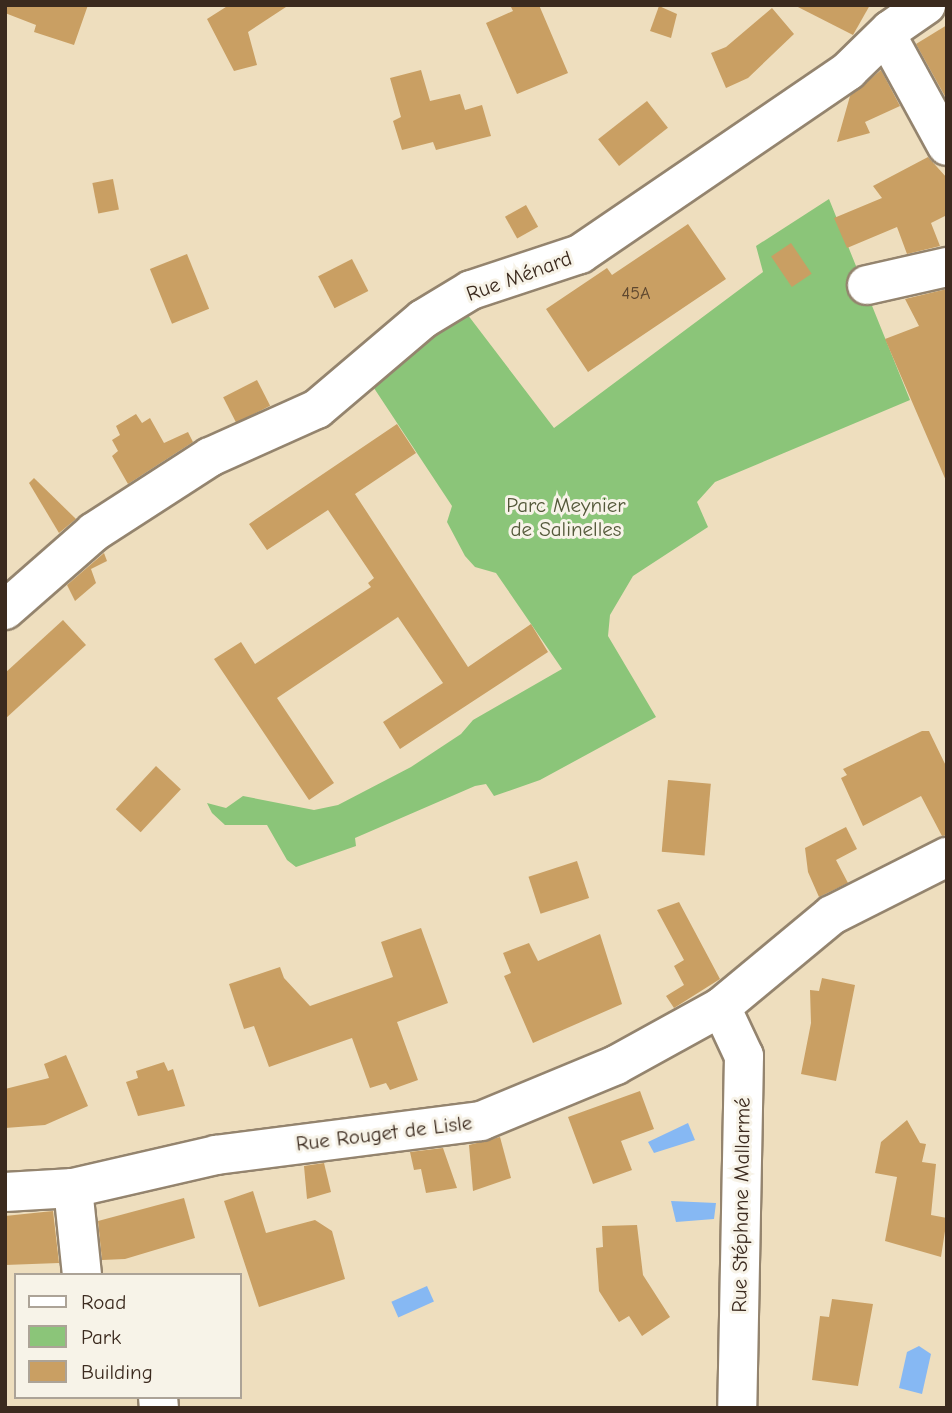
<!DOCTYPE html>
<html>
<head>
<meta charset="utf-8">
<style>
	body { margin:0 }
	#map { position:relative; width:952px; height:1413px; overflow:hidden; background:#eedebe; font-family:"Comic Neue",sans-serif }
	div>[style] { position:absolute }
	[style*='--x'] { left:calc(var(--x)*1px); top:calc(var(--y)*1px); width:calc(var(--w)*1px); rotate:calc(var(--a)*1deg) }
	.green>* { inset:0; background:#8bc579 }
	.water>* { inset:0; background:#86b8f3; transform-origin:0 0 }
	.building>* { inset:0; background:#c99f63; transform-origin:0 0 }
	.roads { filter:drop-shadow(2px 0 #94846e) drop-shadow(-2px 0 #94846e) drop-shadow(0 2px #94846e) drop-shadow(0 -2px #94846e) }
	.minor>* { height:38px; margin:-19px; padding:0 19px; transform-origin:19px; border-radius:19px; background:#fff }
	span { translate:-50% -50%; white-space:nowrap; text-align:center; line-height:1.15; -webkit-text-stroke:6px #f7f3e8; paint-order:stroke }
	.number-label { font-size:18px; color:#5e472f }
	.number-label span { -webkit-text-stroke-width:0 }
	.street-label { font-size:21px; color:#3b2a1e }
	.park-label { font-size:21px; color:#535839 }
	.frame { position:absolute; inset:0; border:7px solid #3b2a1e; pointer-events:none }
	.legend { position:absolute; left:14px; top:1273px; width:228px; height:126px; box-sizing:border-box; background:#f7f3e8; border:2px solid #aca397; margin:0; padding:9px 12px; list-style:none; font-size:21px; color:#3b2a1e }
	.legend li { display:flex; align-items:center; gap:14px; height:35px }
	.legend b { width:35px; border:2px solid #aca397 }
</style>
</head>
<body>
<div id="map">
	<div class="green">
		<i style="clip-path:polygon(829px 199px,910px 400px,715px 482px,697px 502px,708px 527px,633px 576px,610px 615px,608px 636px,656px 717px,540px 780px,494px 796px,486px 784px,475px 786px,355px 838px,356px 846px,296px 867px,287px 860px,267px 825px,225px 825px,212px 813px,207px 803px,226px 808px,243px 796px,314px 810px,338px 805px,411px 767px,461px 734px,473px 720px,562px 669px,496px 573px,475px 567px,465px 556px,447px 522px,452px 506px,366px 376px,461px 306px,554px 428px,763px 272px,756px 246px)"></i>
	</div>
	<div class="water">
		<i style="clip-path:polygon(688px 1123px,695px 1140px,654px 1153px,648px 1142px)"></i>
		<i style="clip-path:polygon(671px 1201px,716px 1203px,714px 1219px,676px 1222px)"></i>
		<i style="left:427px;top:1286px;width:17px;height:39px;rotate:66deg"></i>
		<i style="clip-path:polygon(919px 1346px,931px 1354px,922px 1394px,899px 1388px,907px 1352px)"></i>
	</div>
	<div class="building">
		<i style="clip-path:polygon(5px 5px,88px 5px,74px 45px,34px 32px,36px 25px,5px 13px)"></i>
		<i style="clip-path:polygon(229px 5px,289px 5px,248px 32px,257px 65px,234px 71px,207px 19px)"></i>
		<i style="clip-path:polygon(510px 5px,539px 5px,568px 73px,517px 94px,486px 23px,513px 11px)"></i>
		<i style="clip-path:polygon(794px 5px,870px 5px,853px 35px)"></i>
		<i style="clip-path:polygon(659px 6px,677px 14px,671px 38px,650px 31px)"></i>
		<i style="clip-path:polygon(772px 8px,794px 34px,748px 78px,726px 88px,711px 53px,726px 47px)"></i>
		<i style="clip-path:polygon(947px 25px,947px 100px,916px 44px)"></i>
		<i style="clip-path:polygon(421px 70px,430px 101px,460px 94px,465px 110px,482px 105px,491px 136px,436px 150px,433px 142px,402px 150px,393px 121px,401px 117px,390px 78px)"></i>
		<i style="clip-path:polygon(881px 70px,900px 106px,865px 122px,870px 133px,837px 142px,850px 96px)"></i>
		<i style="left:647px;top:101px;width:34px;height:62px;rotate:52deg"></i>
		<i style="clip-path:polygon(928px 157px,947px 178px,947px 215px,931px 223px,940px 246px,907px 254px,897px 227px,847px 248px,834px 218px,882px 198px,873px 186px)"></i>
		<i style="left:113px;top:179px;width:31px;height:21px;rotate:79deg"></i>
		<i style="left:526px;top:205px;width:25px;height:24px;rotate:61deg"></i>
		<i style="clip-path:polygon(688px 224px,726px 279px,588px 372px,546px 309px,607px 268px,612px 275px)"></i>
		<i style="left:791px;top:243px;width:37px;height:24px;rotate:56deg"></i>
		<i style="left:187px;top:254px;width:59px;height:40px;rotate:68deg"></i>
		<i style="left:352px;top:259px;width:36px;height:38px;rotate:63deg"></i>
		<i style="clip-path:polygon(947px 289px,947px 483px,885px 339px,919px 326px,905px 299px)"></i>
		<i style="left:257px;top:380px;width:29px;height:38px;rotate:63deg"></i>
		<i style="clip-path:polygon(136px 414px,142px 423px,150px 418px,164px 443px,188px 432px,193px 442px,128px 484px,112px 456px,118px 451px,112px 440px,120px 435px,116px 426px)"></i>
		<i style="clip-path:polygon(397px 424px,416px 453px,355px 494px,468px 667px,531px 624px,548px 652px,400px 749px,383px 722px,443px 683px,398px 617px,277px 698px,334px 783px,309px 800px,214px 659px,241px 642px,255px 664px,371px 587px,368px 583px,374px 578px,328px 510px,267px 550px,249px 524px)"></i>
		<i style="clip-path:polygon(34px 478px,76px 519px,59px 533px,29px 483px)"></i>
		<i style="clip-path:polygon(104px 553px,107px 561px,91px 569px,96px 583px,75px 601px,67px 585px)"></i>
		<i style="clip-path:polygon(63px 620px,86px 645px,5px 719px,5px 673px)"></i>
		<i style="clip-path:polygon(922px 731px,929px 731px,947px 768px,947px 835px,942px 836px,921px 796px,863px 826px,841px 778px,847px 775px,843px 769px)"></i>
		<i style="left:156px;top:766px;width:34px;height:59px;rotate:43deg"></i>
		<i style="left:668px;top:780px;width:43px;height:72px;rotate:5deg"></i>
		<i style="clip-path:polygon(846px 827px,857px 849px,836px 860px,848px 883px,819px 897px,808px 872px,805px 848px)"></i>
		<i style="left:577px;top:861px;width:39px;height:51px;rotate:72deg"></i>
		<i style="clip-path:polygon(679px 902px,720px 979px,674px 1008px,666px 996px,684px 985px,674px 966px,684px 960px,657px 910px)"></i>
		<i style="clip-path:polygon(421px 928px,448px 1003px,397px 1022px,418px 1080px,390px 1090px,386px 1083px,370px 1088px,352px 1038px,269px 1067px,254px 1026px,244px 1029px,229px 984px,280px 967px,284px 978px,310px 1006px,393px 977px,381px 942px)"></i>
		<i style="clip-path:polygon(600px 934px,622px 1004px,533px 1043px,504px 976px,511px 973px,503px 953px,529px 943px,538px 961px)"></i>
		<i style="clip-path:polygon(822px 978px,855px 985px,836px 1081px,801px 1074px,811px 1023px,810px 990px,819px 991px)"></i>
		<i style="clip-path:polygon(66px 1055px,88px 1106px,45px 1125px,5px 1128px,5px 1089px,49px 1078px,44px 1064px)"></i>
		<i style="clip-path:polygon(164px 1062px,168px 1071px,173px 1069px,185px 1106px,138px 1116px,126px 1082px,138px 1078px,136px 1071px)"></i>
		<i style="clip-path:polygon(640px 1091px,654px 1129px,621px 1141px,632px 1170px,593px 1184px,568px 1117px)"></i>
		<i style="clip-path:polygon(907px 1120px,920px 1143px,926px 1144px,922px 1162px,936px 1164px,931px 1215px,947px 1218px,941px 1257px,885px 1241px,897px 1177px,875px 1173px,881px 1142px)"></i>
		<i style="clip-path:polygon(500px 1137px,511px 1178px,473px 1191px,469px 1145px)"></i>
		<i style="clip-path:polygon(443px 1148px,457px 1188px,426px 1193px,421px 1169px,414px 1170px,410px 1152px)"></i>
		<i style="clip-path:polygon(324px 1163px,331px 1192px,307px 1199px,304px 1166px)"></i>
		<i style="clip-path:polygon(253px 1191px,266px 1233px,315px 1220px,332px 1231px,345px 1279px,259px 1307px,224px 1201px)"></i>
		<i style="clip-path:polygon(184px 1198px,195px 1238px,125px 1259px,102px 1260px,98px 1221px)"></i>
		<i style="clip-path:polygon(53px 1211px,59px 1263px,5px 1265px,5px 1216px)"></i>
		<i style="clip-path:polygon(637px 1225px,643px 1275px,670px 1317px,642px 1336px,629px 1316px,619px 1322px,599px 1291px,596px 1248px,603px 1247px,602px 1226px)"></i>
		<i style="clip-path:polygon(832px 1299px,873px 1304px,858px 1386px,812px 1380px,820px 1316px,829px 1317px)"></i>
	</div>
	<div class="roads">
		<div class="minor">
			<i style="--x:887;--y:36;--w:125;--a:61.4"></i>
			<i style="--x:867;--y:285;--w:82;--a:-12.7"></i>
			<i style="--x:5;--y:610;--w:118;--a:-41.2"></i>
			<i style="--x:94;--y:532;--w:138;--a:-32.9"></i>
			<i style="--x:210;--y:457;--w:117;--a:-24.2"></i>
			<i style="--x:317;--y:409;--w:139;--a:-40.3"></i>
			<i style="--x:423;--y:319;--w:56;--a:-31.1"></i>
			<i style="--x:471;--y:290;--w:115;--a:-18.3"></i>
			<i style="--x:580;--y:254;--w:325;--a:-34.3"></i>
			<i style="--x:848;--y:71;--w:59;--a:-44.3"></i>
			<i style="--x:890;--y:30;--w:44;--a:-34.8"></i>
			<i style="--x:721;--y:1007;--w:54;--a:64.9"></i>
			<i style="--x:744;--y:1056;--w:352;--a:91.1"></i>
			<i style="--x:73;--y:1188;--w:87;--a:84.1"></i>
			<i style="--x:5;--y:1192;--w:68;--a:-3.4"></i>
			<i style="--x:73;--y:1188;--w:147;--a:-13"></i>
			<i style="--x:216;--y:1155;--w:267;--a:-7.3"></i>
			<i style="--x:481;--y:1121;--w:146;--a:-22.5"></i>
			<i style="--x:616;--y:1065;--w:120;--a:-28.9"></i>
			<i style="--x:721;--y:1007;--w:144;--a:-39.7"></i>
			<i style="--x:832;--y:915;--w:129;--a:-26.8"></i>
			<i style="--x:158;--y:1397;--w:11;--a:85"></i>
		</div>
	</div>
	<div class="number-label">
		<span style="left:636px;top:294px">45A</span>
	</div>
	<div class="street-label">
		<span style="left:519px;top:276px;rotate:-20deg">Rue Ménard</span>
		<span style="left:384px;top:1133px;rotate:-7deg">Rue Rouget de Lisle</span>
		<span style="left:741px;top:1205px;rotate:-89deg">Rue Stéphane Mallarmé</span>
	</div>
	<div class="park-label">
		<span style="left:566px;top:517px">Parc Meynier<br>de Salinelles</span>
	</div>
	<div class="frame"></div>
	<ul class="legend">
	<li><b style="height:9px;background:#fff"></b>Road</li>
	<li><b style="height:19px;background:#8bc579"></b>Park</li>
	<li><b style="height:19px;background:#c99f63"></b>Building</li>
	</ul>
</div>
</body>
</html>
